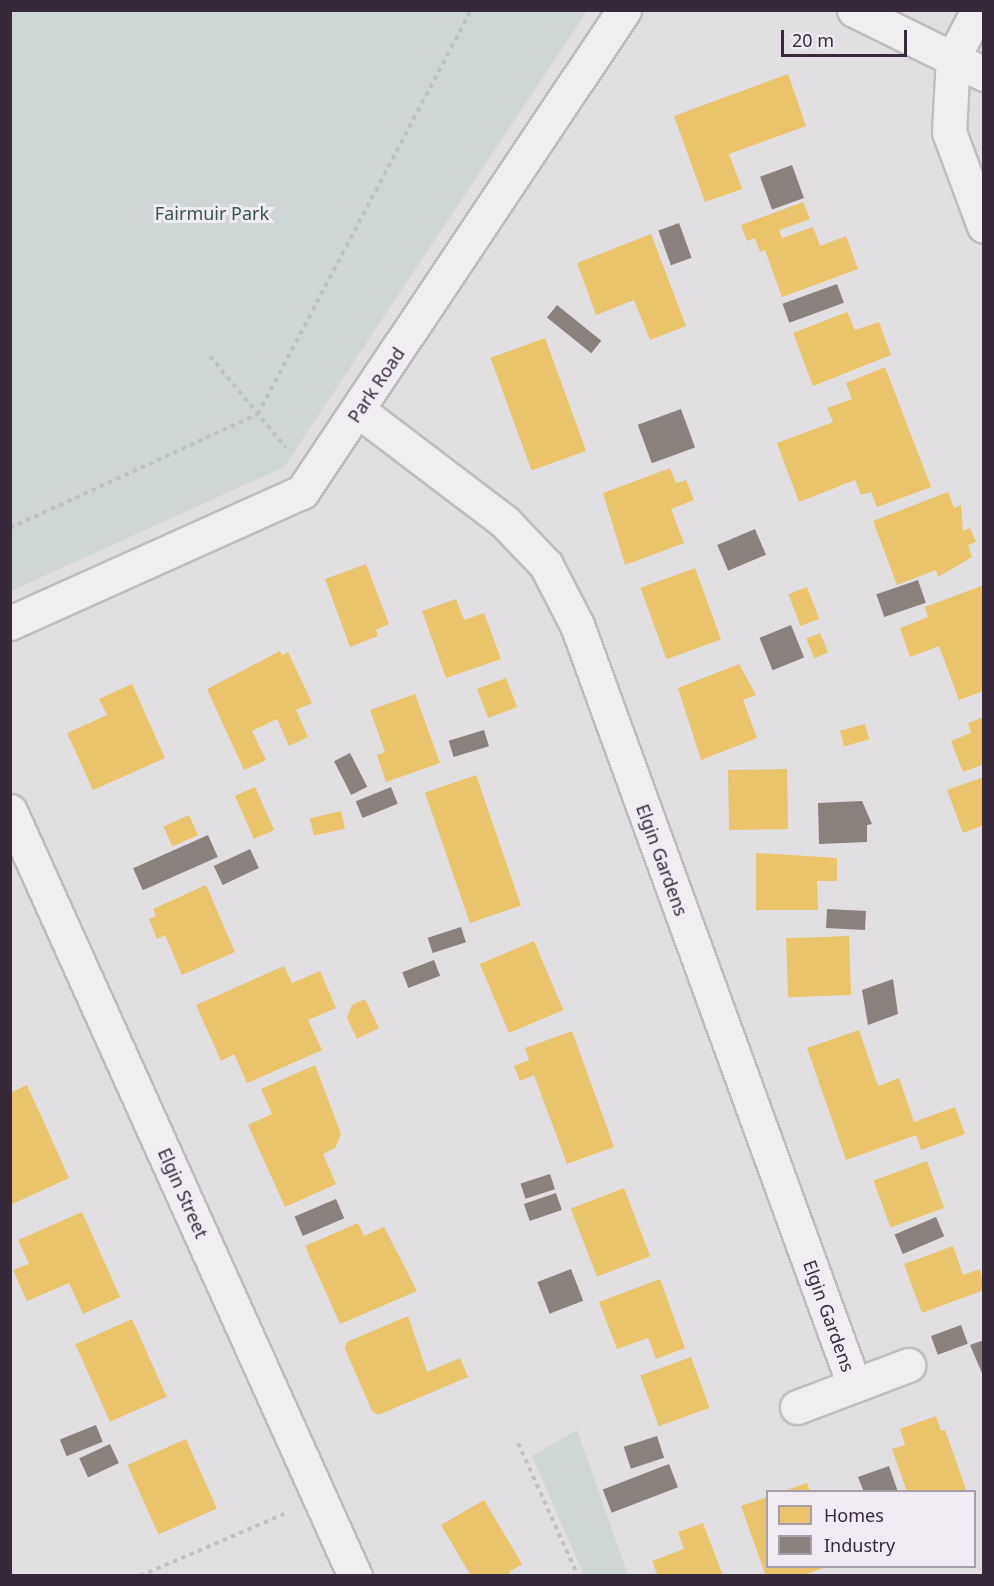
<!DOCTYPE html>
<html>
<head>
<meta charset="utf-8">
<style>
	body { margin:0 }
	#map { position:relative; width:994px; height:1586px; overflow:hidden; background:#e2dfe3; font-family:"Noto Sans",sans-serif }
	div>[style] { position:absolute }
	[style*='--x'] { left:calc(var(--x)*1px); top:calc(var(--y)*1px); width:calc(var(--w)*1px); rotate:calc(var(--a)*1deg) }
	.green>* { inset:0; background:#cfd6d6 }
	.homes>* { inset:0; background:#e9c46a; transform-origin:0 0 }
	.industry>* { inset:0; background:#8a817c; transform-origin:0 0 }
	.path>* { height:4px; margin-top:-2px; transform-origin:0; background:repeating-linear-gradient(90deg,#c2bfc4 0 4.5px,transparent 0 9px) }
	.roads { filter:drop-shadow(2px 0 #c0bdc1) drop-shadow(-2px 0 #c0bdc1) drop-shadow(0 2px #c0bdc1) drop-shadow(0 -2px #c0bdc1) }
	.minor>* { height:33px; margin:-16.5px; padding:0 16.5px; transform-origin:16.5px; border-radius:16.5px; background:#f0eef1 }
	span { translate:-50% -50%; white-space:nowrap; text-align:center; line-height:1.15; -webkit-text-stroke:6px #f1ecf3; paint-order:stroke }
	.park-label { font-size:18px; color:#375450 }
	.street-label { font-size:18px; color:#35293a }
	.frame { position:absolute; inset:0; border:12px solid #35293a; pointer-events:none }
	.legend { position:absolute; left:766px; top:1490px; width:210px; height:78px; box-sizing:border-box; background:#f1ecf3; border:2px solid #a69ea9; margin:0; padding:8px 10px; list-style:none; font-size:18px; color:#35293a }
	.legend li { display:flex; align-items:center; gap:12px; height:30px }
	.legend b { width:30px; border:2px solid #a69ea9 }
	.scale { position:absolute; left:781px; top:30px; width:126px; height:27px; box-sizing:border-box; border:3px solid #35293a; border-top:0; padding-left:8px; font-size:18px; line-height:21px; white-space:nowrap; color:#35293a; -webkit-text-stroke:4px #f1ecf3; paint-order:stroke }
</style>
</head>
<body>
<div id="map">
	<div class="green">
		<i style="clip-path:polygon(10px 11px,587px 11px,284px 467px,11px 591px)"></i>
		<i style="clip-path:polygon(577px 1430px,628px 1575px,584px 1575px,532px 1456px)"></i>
	</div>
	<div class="homes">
		<i style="clip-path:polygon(788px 74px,806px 126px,729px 154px,742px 189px,705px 202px,674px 116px)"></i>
		<i style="clip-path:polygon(803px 202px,810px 219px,779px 230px,782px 238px,813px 227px,820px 246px,846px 236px,858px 269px,782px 297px,765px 250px,760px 252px,755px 238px,747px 241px,741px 225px)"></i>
		<i style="clip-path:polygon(651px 234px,686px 326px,650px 340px,634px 300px,596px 315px,577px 263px)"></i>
		<i style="clip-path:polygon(847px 312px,855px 330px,879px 322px,891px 355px,813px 386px,793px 333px)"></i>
		<i style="left:545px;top:338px;width:120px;height:58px;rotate:70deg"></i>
		<i style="clip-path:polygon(885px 367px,931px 487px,877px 507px,871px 492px,861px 495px,855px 480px,799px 502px,777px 443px,833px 422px,827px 408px,852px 399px,846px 383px)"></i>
		<i style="clip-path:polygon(670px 468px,676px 483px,686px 480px,694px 500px,671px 509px,684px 543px,625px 565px,603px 493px)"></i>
		<i style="clip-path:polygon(948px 492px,954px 508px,961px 505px,963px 531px,970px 528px,976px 542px,968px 545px,972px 557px,938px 577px,936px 570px,897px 585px,873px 521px)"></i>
		<i style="clip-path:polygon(366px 564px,389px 624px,376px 630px,378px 636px,350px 647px,325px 579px)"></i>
		<i style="left:695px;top:568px;width:76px;height:58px;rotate:70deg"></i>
		<i style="clip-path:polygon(984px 585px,984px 691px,959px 700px,939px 646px,910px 657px,900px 628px,928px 617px,925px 607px)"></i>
		<i style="left:807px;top:587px;width:34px;height:20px;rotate:69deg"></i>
		<i style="clip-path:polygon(456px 599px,464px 620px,484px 613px,501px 659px,446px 678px,422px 611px)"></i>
		<i style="left:820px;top:633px;width:21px;height:15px;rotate:67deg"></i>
		<i style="clip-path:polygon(280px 651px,282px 655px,288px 652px,312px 703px,296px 710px,308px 737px,289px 746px,277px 719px,252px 731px,266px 760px,244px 770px,207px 689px)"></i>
		<i style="clip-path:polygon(739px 664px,756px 695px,743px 700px,757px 738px,701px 760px,678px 688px)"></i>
		<i style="left:506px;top:678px;width:31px;height:31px;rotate:69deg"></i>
		<i style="clip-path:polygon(132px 684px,165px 758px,93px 790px,67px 733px,107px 715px,99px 699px)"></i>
		<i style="clip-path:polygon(415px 694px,440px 763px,386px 782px,377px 755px,385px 752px,370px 710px)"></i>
		<i style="clip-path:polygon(984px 717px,984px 764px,963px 772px,951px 741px,971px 733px,968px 723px)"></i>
		<i style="left:865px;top:724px;width:16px;height:26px;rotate:75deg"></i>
		<i style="left:787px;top:769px;width:60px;height:59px;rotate:89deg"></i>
		<i style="left:476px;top:775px;width:138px;height:54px;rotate:71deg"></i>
		<i style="clip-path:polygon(984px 777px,984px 825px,963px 833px,947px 790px)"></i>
		<i style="left:255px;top:787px;width:47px;height:22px;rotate:66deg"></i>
		<i style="left:341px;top:811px;width:18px;height:32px;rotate:77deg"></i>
		<i style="left:189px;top:815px;width:22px;height:28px;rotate:66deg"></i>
		<i style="clip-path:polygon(756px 853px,837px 858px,837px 881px,817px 881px,818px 910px,756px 910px)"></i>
		<i style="clip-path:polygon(206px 885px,235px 952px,182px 975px,165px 935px,157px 939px,149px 919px,156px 916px,153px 909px)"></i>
		<i style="left:849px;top:936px;width:59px;height:63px;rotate:88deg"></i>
		<i style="left:534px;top:941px;width:75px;height:59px;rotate:67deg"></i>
		<i style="clip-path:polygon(284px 966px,292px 983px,320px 971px,336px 1008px,308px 1020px,322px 1050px,247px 1083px,234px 1054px,221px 1061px,196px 1005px)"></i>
		<i style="clip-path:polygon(365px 999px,379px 1028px,357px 1039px,347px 1018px,352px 1005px)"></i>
		<i style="clip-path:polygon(859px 1030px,878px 1086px,899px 1078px,914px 1122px,955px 1107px,965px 1134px,921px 1150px,916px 1135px,846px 1160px,807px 1048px)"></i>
		<i style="clip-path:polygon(572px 1031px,614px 1147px,567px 1164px,534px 1075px,520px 1081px,514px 1066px,529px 1060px,525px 1048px)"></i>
		<i style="clip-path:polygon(315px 1065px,341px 1134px,335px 1148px,323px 1154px,336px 1184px,285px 1207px,248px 1125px,272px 1114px,261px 1089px)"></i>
		<i style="clip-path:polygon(27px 1085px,69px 1178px,10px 1205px,10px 1093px)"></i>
		<i style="left:927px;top:1161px;width:50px;height:57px;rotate:70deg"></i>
		<i style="left:624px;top:1188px;width:73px;height:57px;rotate:69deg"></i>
		<i style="clip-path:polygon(82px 1212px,120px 1297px,83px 1314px,69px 1283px,27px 1301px,13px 1270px,29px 1264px,18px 1240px)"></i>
		<i style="clip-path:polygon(358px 1223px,364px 1236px,384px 1227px,417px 1291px,340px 1324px,305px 1246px)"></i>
		<i style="clip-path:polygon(953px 1246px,963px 1275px,980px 1269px,984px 1290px,922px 1313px,904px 1264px)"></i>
		<i style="clip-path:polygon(660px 1279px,685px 1348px,656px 1359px,648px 1338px,617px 1349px,599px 1302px)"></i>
		<i style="clip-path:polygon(408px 1316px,427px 1372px,460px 1358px,468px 1377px,378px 1415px,372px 1411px,345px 1349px,347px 1342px)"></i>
		<i style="left:132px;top:1319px;width:85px;height:62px;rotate:66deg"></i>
		<i style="left:691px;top:1357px;width:54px;height:54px;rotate:70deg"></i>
		<i style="clip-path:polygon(936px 1416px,941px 1431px,945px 1430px,967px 1492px,907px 1492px,892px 1449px,905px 1445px,900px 1429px)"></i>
		<i style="left:186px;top:1439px;width:76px;height:64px;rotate:66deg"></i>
		<i style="clip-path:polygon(807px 1483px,810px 1492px,784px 1492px,784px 1491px)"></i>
		<i style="clip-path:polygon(768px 1497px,768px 1566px,826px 1567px,802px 1576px,766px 1576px,741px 1506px)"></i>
		<i style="clip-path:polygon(484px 1500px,522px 1564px,509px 1572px,511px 1576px,471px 1576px,441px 1525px)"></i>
		<i style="clip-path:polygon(703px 1523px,723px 1576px,658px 1576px,652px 1561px,684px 1549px,678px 1532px)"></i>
	</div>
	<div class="industry">
		<i style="left:792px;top:165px;width:35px;height:34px;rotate:70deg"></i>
		<i style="left:679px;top:223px;width:37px;height:22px;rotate:70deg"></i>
		<i style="left:837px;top:284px;width:20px;height:58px;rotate:70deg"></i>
		<i style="left:557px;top:305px;width:57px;height:16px;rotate:39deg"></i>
		<i style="left:681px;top:409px;width:41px;height:46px;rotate:70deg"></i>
		<i style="left:755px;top:529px;width:28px;height:41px;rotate:67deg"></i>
		<i style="left:918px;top:580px;width:24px;height:44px;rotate:71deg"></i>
		<i style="left:791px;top:625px;width:35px;height:34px;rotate:68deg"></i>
		<i style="left:484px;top:730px;width:17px;height:37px;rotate:73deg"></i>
		<i style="left:350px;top:753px;width:38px;height:18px;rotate:63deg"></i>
		<i style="left:391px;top:787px;width:18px;height:38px;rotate:68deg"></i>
		<i style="clip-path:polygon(862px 801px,872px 824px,867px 825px,867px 842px,819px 844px,818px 803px)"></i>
		<i style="left:208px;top:835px;width:24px;height:82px;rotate:66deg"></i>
		<i style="left:250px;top:849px;width:21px;height:40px;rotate:65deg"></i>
		<i style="left:827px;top:909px;width:39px;height:19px;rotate:3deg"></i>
		<i style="left:461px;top:927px;width:16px;height:35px;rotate:72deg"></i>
		<i style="left:434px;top:960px;width:17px;height:34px;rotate:69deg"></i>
		<i style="clip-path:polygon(893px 979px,898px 1014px,868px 1025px,862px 990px)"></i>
		<i style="left:550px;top:1174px;width:16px;height:31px;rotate:72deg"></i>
		<i style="left:556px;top:1193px;width:18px;height:34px;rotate:71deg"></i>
		<i style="left:336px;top:1199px;width:21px;height:45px;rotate:67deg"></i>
		<i style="left:936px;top:1217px;width:21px;height:45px;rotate:67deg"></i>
		<i style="left:571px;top:1269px;width:34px;height:36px;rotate:69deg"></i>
		<i style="left:961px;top:1325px;width:20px;height:32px;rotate:70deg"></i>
		<i style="clip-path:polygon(984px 1340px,984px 1373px,982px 1373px,970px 1345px)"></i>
		<i style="left:96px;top:1425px;width:18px;height:39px;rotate:68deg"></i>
		<i style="left:657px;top:1436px;width:23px;height:35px;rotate:72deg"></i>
		<i style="left:110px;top:1444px;width:21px;height:34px;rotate:65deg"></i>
		<i style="left:669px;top:1464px;width:25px;height:71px;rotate:69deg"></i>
		<i style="clip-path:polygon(889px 1466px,898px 1492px,864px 1492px,858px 1477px)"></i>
	</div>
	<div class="path">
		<i style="--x:210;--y:356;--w:119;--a:50.4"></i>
		<i style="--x:10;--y:528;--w:273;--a:-24.7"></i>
		<i style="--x:258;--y:414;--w:454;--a:-62.2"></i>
		<i style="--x:518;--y:1443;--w:146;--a:65.7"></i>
		<i style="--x:140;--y:1576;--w:157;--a:-23.3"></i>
	</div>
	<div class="roads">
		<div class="minor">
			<i style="--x:854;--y:10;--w:145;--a:26.2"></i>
			<i style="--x:978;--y:10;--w:54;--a:117.5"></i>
			<i style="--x:953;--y:58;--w:74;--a:93.1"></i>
			<i style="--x:949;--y:132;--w:100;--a:69.6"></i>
			<i style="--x:359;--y:411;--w:182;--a:37.2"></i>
			<i style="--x:504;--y:521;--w:61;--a:46.3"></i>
			<i style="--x:546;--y:565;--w:68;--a:62.7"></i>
			<i style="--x:577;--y:625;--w:809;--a:69.97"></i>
			<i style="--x:10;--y:623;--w:320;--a:-24.2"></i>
			<i style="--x:302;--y:492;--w:580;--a:-56.26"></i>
			<i style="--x:10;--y:811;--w:839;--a:65.73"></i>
			<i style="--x:797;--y:1407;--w:119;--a:-20.7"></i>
		</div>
	</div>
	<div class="park-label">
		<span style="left:212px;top:213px">Fairmuir Park</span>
	</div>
	<div class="street-label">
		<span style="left:376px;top:385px;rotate:-56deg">Park Road</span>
		<span style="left:662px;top:860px;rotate:70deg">Elgin Gardens</span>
		<span style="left:183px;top:1193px;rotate:66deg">Elgin Street</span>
		<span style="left:829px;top:1316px;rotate:70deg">Elgin Gardens</span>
	</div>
	<div class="frame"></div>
	<ul class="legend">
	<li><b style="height:16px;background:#e9c46a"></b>Homes</li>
	<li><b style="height:16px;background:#8a817c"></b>Industry</li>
	</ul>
	<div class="scale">20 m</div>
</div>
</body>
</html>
